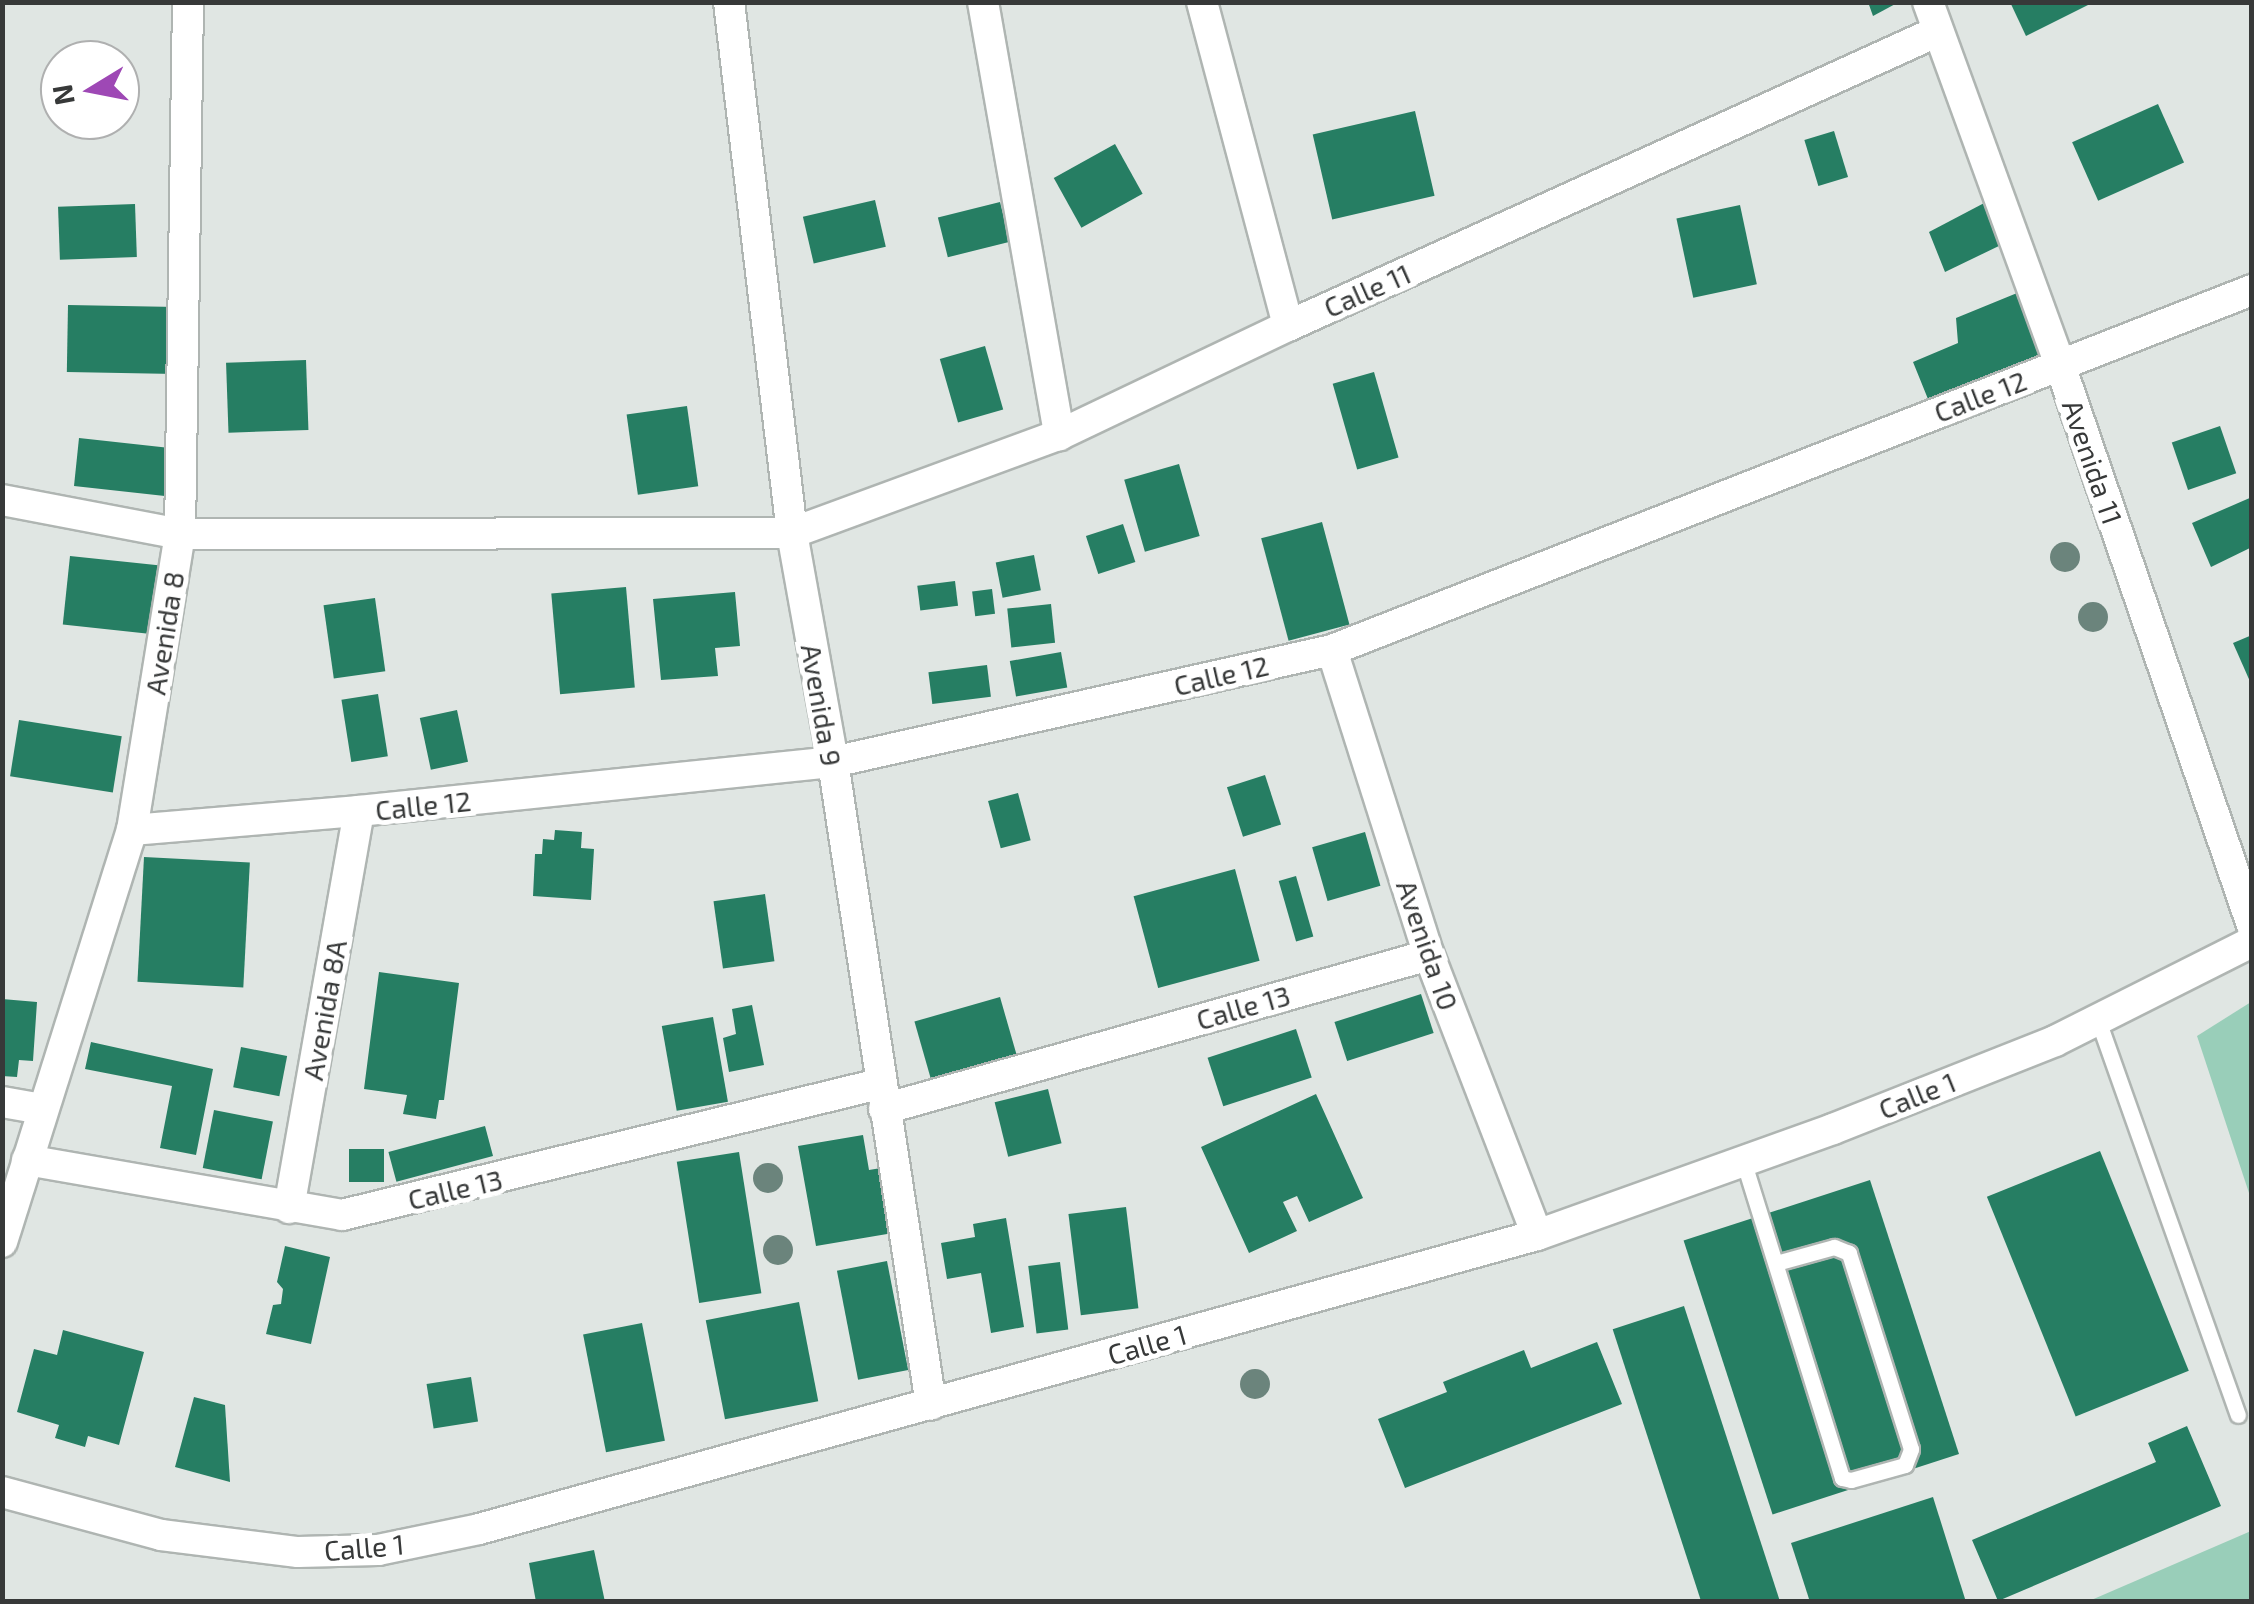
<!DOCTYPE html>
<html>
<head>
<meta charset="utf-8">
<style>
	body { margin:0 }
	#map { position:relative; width:2254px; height:1604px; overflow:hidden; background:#e0e6e3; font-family:"Exo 2",sans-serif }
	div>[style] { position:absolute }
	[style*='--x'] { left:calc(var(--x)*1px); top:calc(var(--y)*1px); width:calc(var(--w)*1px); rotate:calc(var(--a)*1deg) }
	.green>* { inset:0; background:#99ceb9 }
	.building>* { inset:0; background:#267e63; transform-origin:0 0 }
	.roads { filter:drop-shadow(2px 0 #afb5b2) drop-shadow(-2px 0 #afb5b2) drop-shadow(0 2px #afb5b2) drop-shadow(0 -2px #afb5b2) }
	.service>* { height:15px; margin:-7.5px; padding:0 7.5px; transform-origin:7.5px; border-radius:7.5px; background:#fff }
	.minor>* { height:30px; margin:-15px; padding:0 15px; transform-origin:15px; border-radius:15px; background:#fff }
	.trees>* { width:30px; height:30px; margin:-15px; border-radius:50%; background:#6b847c }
	span { translate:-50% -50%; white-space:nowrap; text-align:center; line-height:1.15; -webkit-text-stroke:10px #fff; paint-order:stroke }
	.street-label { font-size:28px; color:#373939 }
	.frame { position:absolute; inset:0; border:5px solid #373939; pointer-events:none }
	.north { position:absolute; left:40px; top:40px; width:100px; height:100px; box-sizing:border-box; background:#fff; border:2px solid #afb0b0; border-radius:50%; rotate:260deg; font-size:28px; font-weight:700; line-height:40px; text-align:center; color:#373939 }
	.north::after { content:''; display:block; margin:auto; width:35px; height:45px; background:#9e48b5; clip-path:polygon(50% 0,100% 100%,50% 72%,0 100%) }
</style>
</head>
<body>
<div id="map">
	<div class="green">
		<i style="clip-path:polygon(2251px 1002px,2251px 1199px,2197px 1036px)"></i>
		<i style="clip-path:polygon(2251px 1531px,2251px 1601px,2089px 1601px)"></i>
	</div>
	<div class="building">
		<i style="clip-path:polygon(1868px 2px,1899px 2px,1873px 16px)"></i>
		<i style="clip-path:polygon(2010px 2px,2094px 2px,2026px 36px)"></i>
		<i style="left:2158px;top:104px;width:64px;height:94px;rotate:66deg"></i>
		<i style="left:1415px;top:111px;width:87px;height:105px;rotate:77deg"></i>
		<i style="left:1834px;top:131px;width:48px;height:31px;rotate:73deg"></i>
		<i style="left:1115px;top:144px;width:57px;height:70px;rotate:61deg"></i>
		<i style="left:875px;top:200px;width:48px;height:74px;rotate:77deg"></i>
		<i style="clip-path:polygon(1988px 201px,2003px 244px,1945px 272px,1929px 232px)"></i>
		<i style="left:1000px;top:202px;width:41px;height:64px;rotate:76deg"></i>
		<i style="left:135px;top:204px;width:53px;height:77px;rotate:88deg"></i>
		<i style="left:1740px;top:205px;width:81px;height:65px;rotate:78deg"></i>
		<i style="clip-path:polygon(2022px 291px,2049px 355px,1930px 404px,1913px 362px,1958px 343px,1956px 318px)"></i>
		<i style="left:68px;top:305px;width:109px;height:67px;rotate:1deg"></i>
		<i style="left:985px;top:346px;width:66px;height:47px;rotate:74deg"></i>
		<i style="left:306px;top:360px;width:70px;height:80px;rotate:88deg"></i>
		<i style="left:1374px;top:372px;width:89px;height:43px;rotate:74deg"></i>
		<i style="left:687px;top:406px;width:81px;height:61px;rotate:82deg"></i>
		<i style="left:2220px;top:426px;width:50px;height:51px;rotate:71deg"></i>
		<i style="clip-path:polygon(79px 438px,170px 448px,183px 498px,74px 486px)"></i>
		<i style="left:1179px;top:464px;width:75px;height:57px;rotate:74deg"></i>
		<i style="clip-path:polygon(2252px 497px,2252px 547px,2211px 567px,2192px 523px)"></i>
		<i style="left:1322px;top:522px;width:106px;height:63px;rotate:75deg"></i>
		<i style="left:1123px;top:524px;width:40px;height:39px;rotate:72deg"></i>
		<i style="left:1034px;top:555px;width:36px;height:39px;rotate:79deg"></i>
		<i style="left:70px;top:556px;width:91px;height:69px;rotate:6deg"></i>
		<i style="left:955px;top:581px;width:25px;height:38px;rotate:83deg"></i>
		<i style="left:626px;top:587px;width:101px;height:75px;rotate:85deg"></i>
		<i style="left:992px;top:589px;width:25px;height:20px;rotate:83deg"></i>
		<i style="clip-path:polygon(735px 592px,740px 646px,715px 648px,718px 676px,661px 680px,653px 599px)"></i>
		<i style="left:375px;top:598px;width:74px;height:52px;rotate:82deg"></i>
		<i style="left:1051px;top:604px;width:39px;height:44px;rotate:84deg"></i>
		<i style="clip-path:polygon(2252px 635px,2252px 686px,2233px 643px)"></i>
		<i style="left:1061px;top:652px;width:36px;height:52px;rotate:80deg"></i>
		<i style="left:987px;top:665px;width:32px;height:59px;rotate:83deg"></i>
		<i style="left:378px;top:694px;width:63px;height:37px;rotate:81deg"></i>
		<i style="left:457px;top:710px;width:53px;height:38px;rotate:78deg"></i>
		<i style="left:19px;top:720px;width:104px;height:57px;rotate:9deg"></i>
		<i style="left:1265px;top:775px;width:52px;height:40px;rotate:72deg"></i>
		<i style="left:1018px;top:793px;width:49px;height:31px;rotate:75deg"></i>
		<i style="clip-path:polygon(555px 830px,582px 832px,581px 848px,594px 849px,591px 900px,533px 896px,535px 854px,542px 854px,543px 839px,554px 840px)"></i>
		<i style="left:1365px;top:832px;width:56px;height:55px;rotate:74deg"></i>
		<i style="left:144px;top:857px;width:106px;height:125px;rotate:3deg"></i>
		<i style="left:1235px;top:869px;width:95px;height:105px;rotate:75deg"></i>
		<i style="left:1296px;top:876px;width:63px;height:18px;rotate:74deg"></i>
		<i style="left:765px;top:894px;width:68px;height:52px;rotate:82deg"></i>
		<i style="clip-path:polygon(379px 972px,459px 983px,444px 1100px,439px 1100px,436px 1119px,403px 1114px,407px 1095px,364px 1089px)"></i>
		<i style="left:1421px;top:994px;width:41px;height:91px;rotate:72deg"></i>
		<i style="left:1000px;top:997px;width:62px;height:89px;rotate:74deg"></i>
		<i style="clip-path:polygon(2px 999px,37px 1002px,33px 1061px,19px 1060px,17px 1077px,2px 1076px)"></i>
		<i style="clip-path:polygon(752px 1005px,764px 1065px,729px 1072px,723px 1038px,736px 1034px,732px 1009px)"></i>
		<i style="left:713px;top:1017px;width:86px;height:52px;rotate:80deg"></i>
		<i style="left:1296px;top:1029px;width:51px;height:93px;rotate:72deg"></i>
		<i style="clip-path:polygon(91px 1042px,213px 1069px,196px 1155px,160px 1148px,172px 1086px,85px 1069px)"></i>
		<i style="left:241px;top:1047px;width:47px;height:41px;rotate:11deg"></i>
		<i style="left:1048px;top:1089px;width:56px;height:55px;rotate:76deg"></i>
		<i style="clip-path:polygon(1316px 1094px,1363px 1198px,1309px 1222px,1297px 1196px,1283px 1202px,1297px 1231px,1249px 1253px,1201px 1147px)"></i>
		<i style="left:214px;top:1110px;width:60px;height:59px;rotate:11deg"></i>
		<i style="left:485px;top:1126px;width:31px;height:100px;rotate:75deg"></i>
		<i style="clip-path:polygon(863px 1135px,869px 1170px,887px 1167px,899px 1232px,816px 1246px,798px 1146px)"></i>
		<i style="left:349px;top:1149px;width:35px;height:33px"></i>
		<i style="left:2100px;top:1151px;width:237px;height:122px;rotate:68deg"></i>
		<i style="left:739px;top:1152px;width:143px;height:63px;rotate:81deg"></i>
		<i style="left:1870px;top:1180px;width:288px;height:196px;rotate:72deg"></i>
		<i style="left:1126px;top:1207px;width:102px;height:58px;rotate:83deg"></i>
		<i style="clip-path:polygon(1006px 1218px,1024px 1327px,991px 1333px,981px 1273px,947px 1279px,941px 1243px,975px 1237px,973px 1224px)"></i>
		<i style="clip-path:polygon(285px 1246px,330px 1257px,311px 1344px,266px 1334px,273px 1305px,281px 1304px,283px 1289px,277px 1282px)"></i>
		<i style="left:887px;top:1261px;width:111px;height:51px;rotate:79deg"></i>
		<i style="left:1060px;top:1262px;width:68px;height:32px;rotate:83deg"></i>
		<i style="left:799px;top:1302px;width:101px;height:95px;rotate:79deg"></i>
		<i style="left:1684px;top:1306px;width:311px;height:75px;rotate:72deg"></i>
		<i style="left:642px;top:1323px;width:120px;height:60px;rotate:79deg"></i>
		<i style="clip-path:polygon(63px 1330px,144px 1352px,119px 1445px,88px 1436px,85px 1447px,55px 1438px,59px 1425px,17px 1412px,34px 1349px,57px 1355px)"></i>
		<i style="clip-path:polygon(1597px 1342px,1622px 1404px,1405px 1488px,1378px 1419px,1447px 1392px,1443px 1382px,1524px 1350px,1531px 1368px)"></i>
		<i style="left:471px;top:1377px;width:45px;height:45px;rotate:81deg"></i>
		<i style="clip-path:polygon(194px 1397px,225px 1405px,230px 1482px,175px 1467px)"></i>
		<i style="clip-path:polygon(2187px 1426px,2221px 1506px,1998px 1601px,1972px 1540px,2156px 1462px,2148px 1443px)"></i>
		<i style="clip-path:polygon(1933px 1497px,1966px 1602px,1810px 1602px,1791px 1543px)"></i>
		<i style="clip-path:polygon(594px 1550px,605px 1602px,536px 1602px,529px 1563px)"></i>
	</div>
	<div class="roads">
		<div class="service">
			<i style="--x:2098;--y:1020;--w:419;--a:70.5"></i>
			<i style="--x:1743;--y:1160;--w:333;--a:72.7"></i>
			<i style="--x:1842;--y:1478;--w:9;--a:13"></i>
			<i style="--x:1851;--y:1480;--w:56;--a:-15.5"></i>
			<i style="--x:1905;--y:1465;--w:17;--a:-69"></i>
			<i style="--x:1911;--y:1449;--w:206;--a:-107.6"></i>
			<i style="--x:1849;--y:1253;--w:16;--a:-158"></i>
			<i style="--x:1834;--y:1247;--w:60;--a:164.6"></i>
		</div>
		<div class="minor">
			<i style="--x:729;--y:2;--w:535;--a:83.23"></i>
			<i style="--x:792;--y:533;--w:233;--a:79.8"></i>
			<i style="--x:833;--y:762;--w:650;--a:81.33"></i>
			<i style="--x:983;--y:2;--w:440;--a:80"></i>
			<i style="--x:1202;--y:2;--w:335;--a:75.1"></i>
			<i style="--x:1928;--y:2;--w:386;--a:70"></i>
			<i style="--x:2060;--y:365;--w:592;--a:71.08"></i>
			<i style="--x:2;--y:500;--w:181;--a:10.8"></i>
			<i style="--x:180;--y:534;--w:612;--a:-0.09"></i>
			<i style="--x:792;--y:533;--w:284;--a:-20.2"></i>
			<i style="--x:1059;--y:435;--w:254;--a:-25.5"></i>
			<i style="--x:1288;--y:326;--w:712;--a:-24.4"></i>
			<i style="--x:1332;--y:650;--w:320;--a:72.4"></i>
			<i style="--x:1429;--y:955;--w:300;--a:68.9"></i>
			<i style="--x:132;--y:830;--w:228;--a:-4.8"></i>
			<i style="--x:359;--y:811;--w:477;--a:-5.9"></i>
			<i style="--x:833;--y:762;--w:511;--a:-12.65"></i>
			<i style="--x:1332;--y:650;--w:988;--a:-21.37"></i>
			<i style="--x:2;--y:1102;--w:40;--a:10"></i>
			<i style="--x:884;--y:1109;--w:566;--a:-15.78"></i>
			<i style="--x:27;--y:1160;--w:320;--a:9.9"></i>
			<i style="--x:342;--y:1215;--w:553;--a:-13.71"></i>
			<i style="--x:289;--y:1208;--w:403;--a:-80"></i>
			<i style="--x:2;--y:1242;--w:432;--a:-72.5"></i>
			<i style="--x:132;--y:830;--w:300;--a:-80.8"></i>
			<i style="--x:180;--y:534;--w:532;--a:-89.14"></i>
			<i style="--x:2;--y:1492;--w:165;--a:15.1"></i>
			<i style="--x:161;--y:1535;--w:138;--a:7.1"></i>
			<i style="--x:298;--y:1552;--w:80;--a:-1.4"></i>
			<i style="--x:378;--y:1550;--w:103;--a:-11.7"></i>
			<i style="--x:479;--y:1529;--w:1098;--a:-15.53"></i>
			<i style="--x:1537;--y:1235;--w:314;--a:-19.7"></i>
			<i style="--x:1833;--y:1129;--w:239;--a:-21.6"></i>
			<i style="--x:2055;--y:1041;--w:220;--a:-26.7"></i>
		</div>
	</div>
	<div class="trees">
		<i style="left:2065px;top:557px"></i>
		<i style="left:2093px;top:617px"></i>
		<i style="left:768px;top:1178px"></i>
		<i style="left:778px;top:1250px"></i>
		<i style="left:1255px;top:1384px"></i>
	</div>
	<div class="street-label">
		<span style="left:1367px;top:290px;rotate:-24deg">Calle 11</span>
		<span style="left:1980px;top:396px;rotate:-21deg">Calle 12</span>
		<span style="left:2093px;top:462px;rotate:71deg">Avenida 11</span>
		<span style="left:164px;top:633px;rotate:-81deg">Avenida 8</span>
		<span style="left:1221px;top:675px;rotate:-13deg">Calle 12</span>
		<span style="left:822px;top:705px;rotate:80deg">Avenida 9</span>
		<span style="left:423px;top:805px;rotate:-6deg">Calle 12</span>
		<span style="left:1428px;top:945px;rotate:71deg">Avenida 10</span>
		<span style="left:1243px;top:1007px;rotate:-16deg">Calle 13</span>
		<span style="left:324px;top:1010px;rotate:-80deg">Avenida 8A</span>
		<span style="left:1917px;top:1095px;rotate:-22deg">Calle 1</span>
		<span style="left:455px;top:1189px;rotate:-13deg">Calle 13</span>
		<span style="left:1147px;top:1344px;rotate:-16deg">Calle 1</span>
		<span style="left:364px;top:1547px;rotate:-5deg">Calle 1</span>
	</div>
	<div class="frame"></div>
	<div class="north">N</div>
</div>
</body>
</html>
